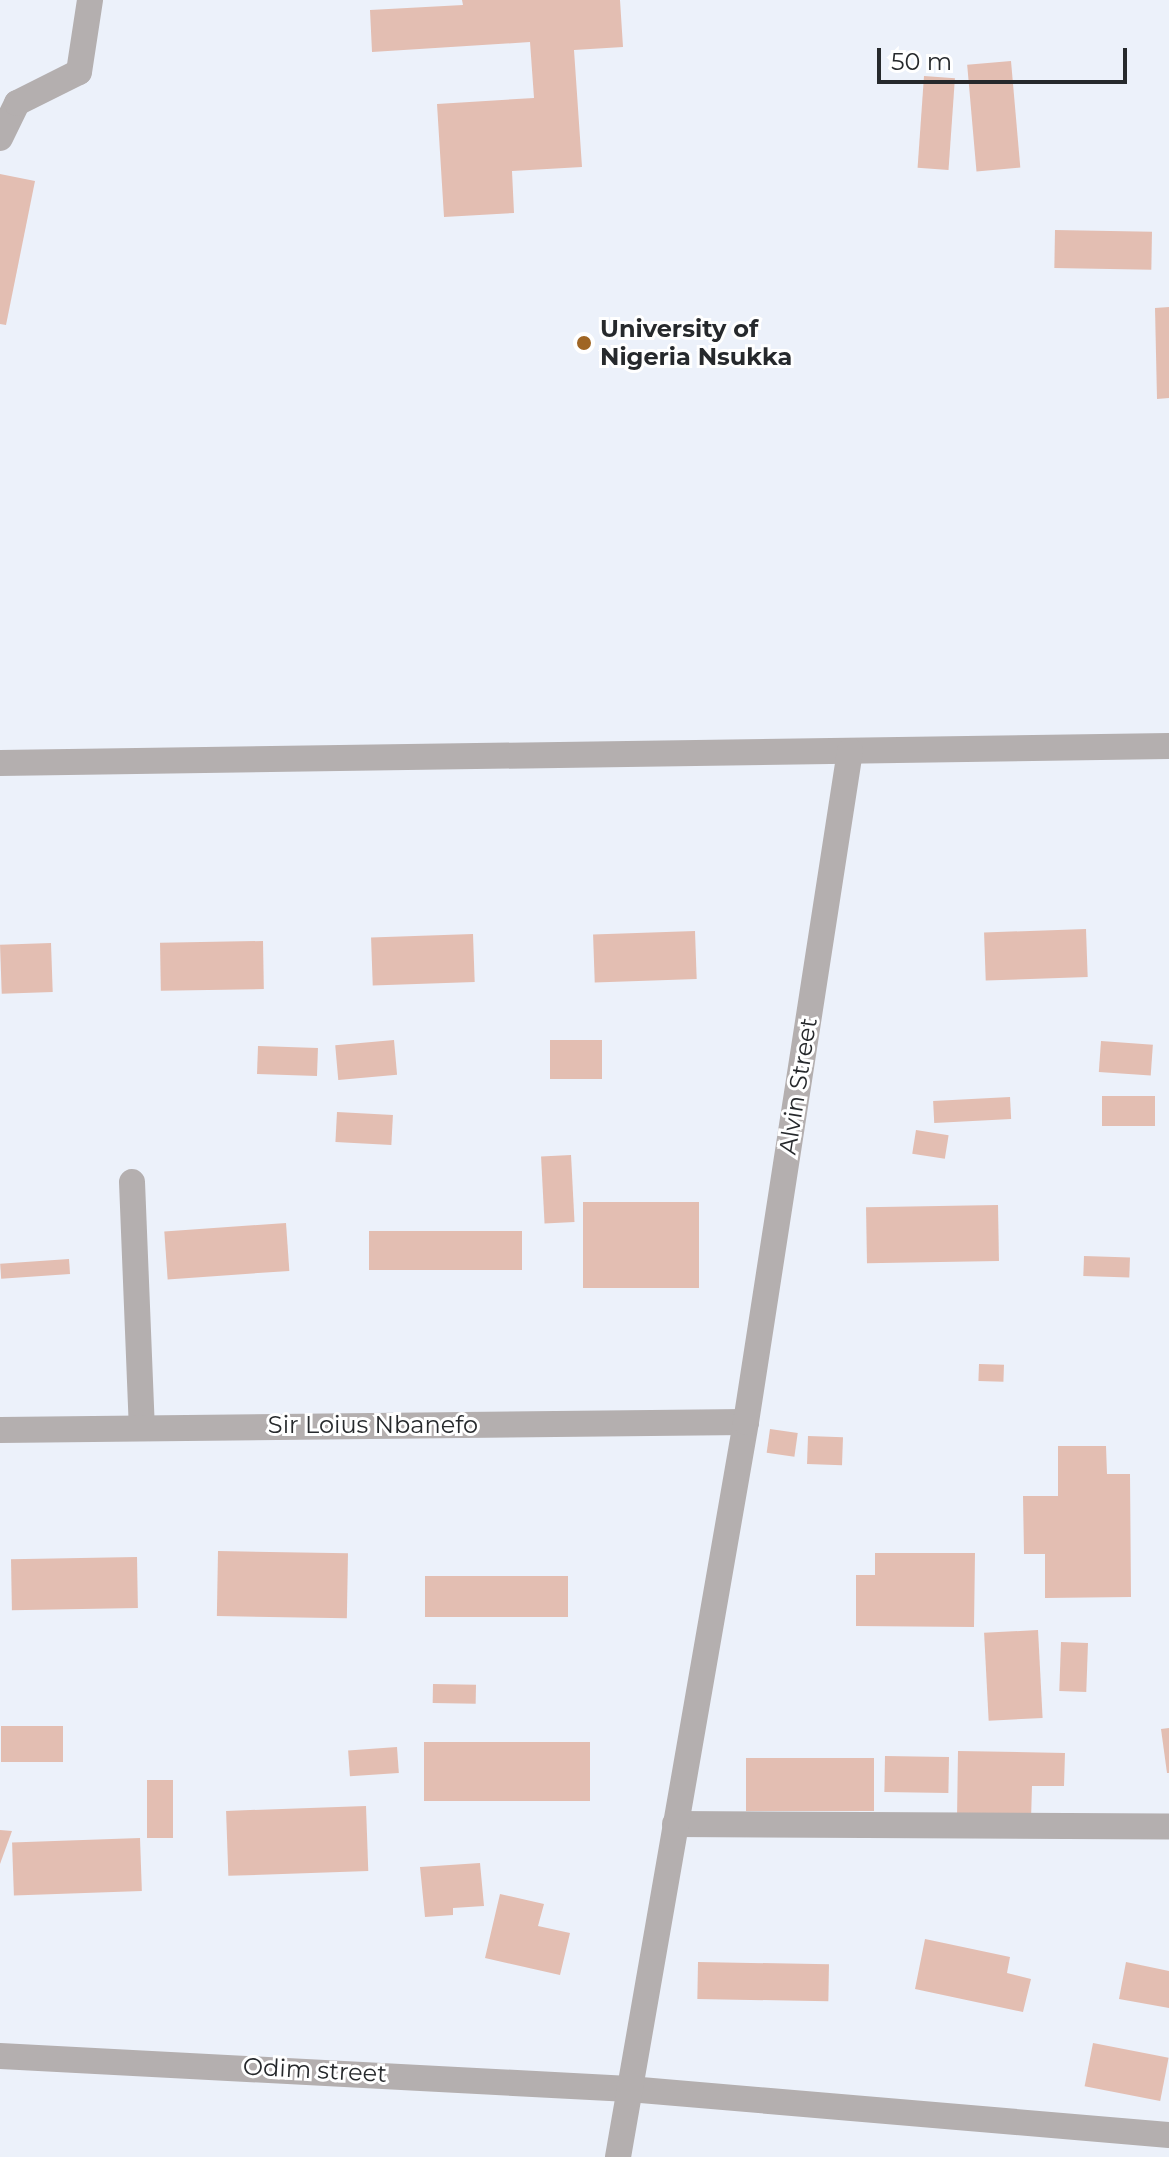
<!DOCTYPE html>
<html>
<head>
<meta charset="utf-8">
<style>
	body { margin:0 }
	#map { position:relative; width:1169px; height:2157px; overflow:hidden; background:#ecf1fa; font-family:Montserrat,sans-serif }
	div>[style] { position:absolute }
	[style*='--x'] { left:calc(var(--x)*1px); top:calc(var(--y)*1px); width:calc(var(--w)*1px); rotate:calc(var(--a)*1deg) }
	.building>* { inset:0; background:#e3beb2; transform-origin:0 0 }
	.minor>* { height:26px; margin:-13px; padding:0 13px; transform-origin:13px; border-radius:13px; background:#b4afaf }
	.dots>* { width:22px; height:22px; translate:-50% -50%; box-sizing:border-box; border:4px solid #fff; border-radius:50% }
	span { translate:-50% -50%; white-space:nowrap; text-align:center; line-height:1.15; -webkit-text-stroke:6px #fff; paint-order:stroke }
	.poi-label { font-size:24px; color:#26292c; font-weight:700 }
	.left { translate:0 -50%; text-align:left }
	.street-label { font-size:24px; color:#26292c }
	.scale { position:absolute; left:877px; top:48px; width:250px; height:36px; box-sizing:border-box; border:4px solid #26292c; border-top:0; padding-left:10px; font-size:24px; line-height:28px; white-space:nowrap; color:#26292c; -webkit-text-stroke:6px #fff; paint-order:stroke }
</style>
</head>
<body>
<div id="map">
	<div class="building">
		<i style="clip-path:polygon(462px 0,620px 0,623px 47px,574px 50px,582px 167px,512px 171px,514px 213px,444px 217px,437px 104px,534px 98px,530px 42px,372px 52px,370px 10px,463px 5px)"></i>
		<i style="left:1011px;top:61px;width:107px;height:44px;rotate:85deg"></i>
		<i style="left:924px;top:76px;width:31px;height:92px;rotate:4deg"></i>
		<i style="clip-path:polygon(0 174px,35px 181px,6px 325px,0 324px)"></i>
		<i style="left:1055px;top:230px;width:97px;height:38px;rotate:1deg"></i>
		<i style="clip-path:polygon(1169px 307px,1169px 398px,1157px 399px,1155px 308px)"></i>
		<i style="left:1086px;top:929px;width:48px;height:102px;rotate:88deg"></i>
		<i style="left:695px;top:931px;width:48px;height:102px;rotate:88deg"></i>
		<i style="left:473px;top:934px;width:48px;height:102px;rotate:88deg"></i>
		<i style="left:263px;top:941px;width:48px;height:103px;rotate:89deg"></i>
		<i style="left:51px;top:943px;width:49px;height:51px;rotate:88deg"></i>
		<i style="left:394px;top:1040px;width:35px;height:59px;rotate:85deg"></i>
		<i style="left:550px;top:1040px;width:52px;height:39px"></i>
		<i style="left:1101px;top:1041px;width:52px;height:31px;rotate:4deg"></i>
		<i style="left:258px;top:1046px;width:60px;height:28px;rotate:2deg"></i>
		<i style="left:1155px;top:1096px;width:30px;height:53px;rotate:90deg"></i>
		<i style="left:1010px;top:1097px;width:22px;height:77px;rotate:87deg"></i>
		<i style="left:337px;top:1112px;width:56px;height:30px;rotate:3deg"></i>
		<i style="left:916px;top:1130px;width:33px;height:24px;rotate:9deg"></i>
		<i style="left:571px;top:1155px;width:67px;height:30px;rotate:87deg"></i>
		<i style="left:583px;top:1202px;width:116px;height:86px"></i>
		<i style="left:998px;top:1205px;width:56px;height:132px;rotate:89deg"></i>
		<i style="left:286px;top:1223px;width:48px;height:122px;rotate:86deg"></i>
		<i style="left:522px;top:1231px;width:39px;height:153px;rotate:90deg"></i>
		<i style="left:1084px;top:1256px;width:46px;height:20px;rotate:2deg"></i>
		<i style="left:69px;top:1259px;width:15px;height:69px;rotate:86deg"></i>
		<i style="left:979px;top:1364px;width:25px;height:17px;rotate:2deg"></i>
		<i style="left:770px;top:1429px;width:28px;height:24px;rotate:8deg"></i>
		<i style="left:808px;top:1436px;width:35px;height:28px;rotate:2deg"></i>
		<i style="clip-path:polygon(1058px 1446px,1106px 1446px,1107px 1474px,1130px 1474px,1131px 1597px,1045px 1598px,1045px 1554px,1024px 1554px,1023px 1496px,1058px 1496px)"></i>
		<i style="left:218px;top:1551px;width:130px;height:65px;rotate:1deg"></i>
		<i style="clip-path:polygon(875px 1553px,975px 1553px,974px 1627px,856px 1626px,856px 1575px,875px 1575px)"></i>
		<i style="left:137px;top:1557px;width:51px;height:126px;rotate:89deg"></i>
		<i style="left:425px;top:1576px;width:143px;height:41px"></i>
		<i style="left:1038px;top:1630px;width:88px;height:54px;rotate:87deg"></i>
		<i style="left:1061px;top:1642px;width:27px;height:49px;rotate:2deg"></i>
		<i style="left:433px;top:1684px;width:43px;height:19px;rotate:1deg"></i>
		<i style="left:63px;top:1726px;width:36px;height:62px;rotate:90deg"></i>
		<i style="clip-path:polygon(1169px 1728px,1169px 1773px,1167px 1773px,1161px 1729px)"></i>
		<i style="left:424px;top:1742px;width:166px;height:59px"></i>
		<i style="left:397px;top:1747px;width:26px;height:49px;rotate:86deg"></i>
		<i style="clip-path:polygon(958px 1751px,1065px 1753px,1064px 1786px,1032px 1786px,1031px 1820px,957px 1819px)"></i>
		<i style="left:885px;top:1756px;width:64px;height:36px;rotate:1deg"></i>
		<i style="left:746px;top:1758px;width:128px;height:53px"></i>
		<i style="left:147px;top:1780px;width:26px;height:58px"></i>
		<i style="left:366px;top:1806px;width:65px;height:140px;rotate:88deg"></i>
		<i style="clip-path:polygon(0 1830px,12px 1831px,0 1864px)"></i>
		<i style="left:140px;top:1838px;width:53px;height:128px;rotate:88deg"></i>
		<i style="clip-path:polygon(480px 1863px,484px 1906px,453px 1908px,453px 1915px,425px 1917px,420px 1867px)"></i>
		<i style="clip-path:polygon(500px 1894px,544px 1904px,538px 1926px,570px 1933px,560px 1975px,485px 1958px)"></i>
		<i style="clip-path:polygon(925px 1939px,1010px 1957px,1007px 1973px,1031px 1979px,1023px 2012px,915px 1989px)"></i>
		<i style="left:698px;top:1962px;width:131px;height:37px;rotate:1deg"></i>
		<i style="clip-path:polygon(1126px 1962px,1169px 1971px,1169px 2008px,1119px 1999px)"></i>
		<i style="left:1093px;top:2043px;width:77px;height:44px;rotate:11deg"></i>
	</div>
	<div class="minor">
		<i style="--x:0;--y:138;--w:39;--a:-64"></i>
		<i style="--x:17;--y:103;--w:69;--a:-26.6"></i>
		<i style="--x:79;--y:72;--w:73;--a:-81.3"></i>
		<i style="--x:0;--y:763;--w:1169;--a:-0.83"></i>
		<i style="--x:132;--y:1182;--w:245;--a:87.7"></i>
		<i style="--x:0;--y:1430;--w:746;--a:-0.61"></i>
		<i style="--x:675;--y:1824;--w:494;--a:0.3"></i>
		<i style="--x:0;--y:2056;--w:630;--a:3"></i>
		<i style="--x:629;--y:2089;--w:542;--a:4.87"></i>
		<i style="--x:618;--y:2157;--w:746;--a:-80.12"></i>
		<i style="--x:746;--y:1422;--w:679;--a:-81.19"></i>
	</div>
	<div class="dots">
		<i style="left:584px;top:343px;background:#9f6524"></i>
	</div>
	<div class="poi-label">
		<span class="left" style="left:600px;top:343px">University of<br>Nigeria Nsukka</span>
	</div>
	<div class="street-label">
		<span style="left:798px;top:1086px;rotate:-81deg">Alvin Street</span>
		<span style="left:373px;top:1425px">Sir Loius Nbanefo</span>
		<span style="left:315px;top:2070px;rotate:3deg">Odim street</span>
	</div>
	<div class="scale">50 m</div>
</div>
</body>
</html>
